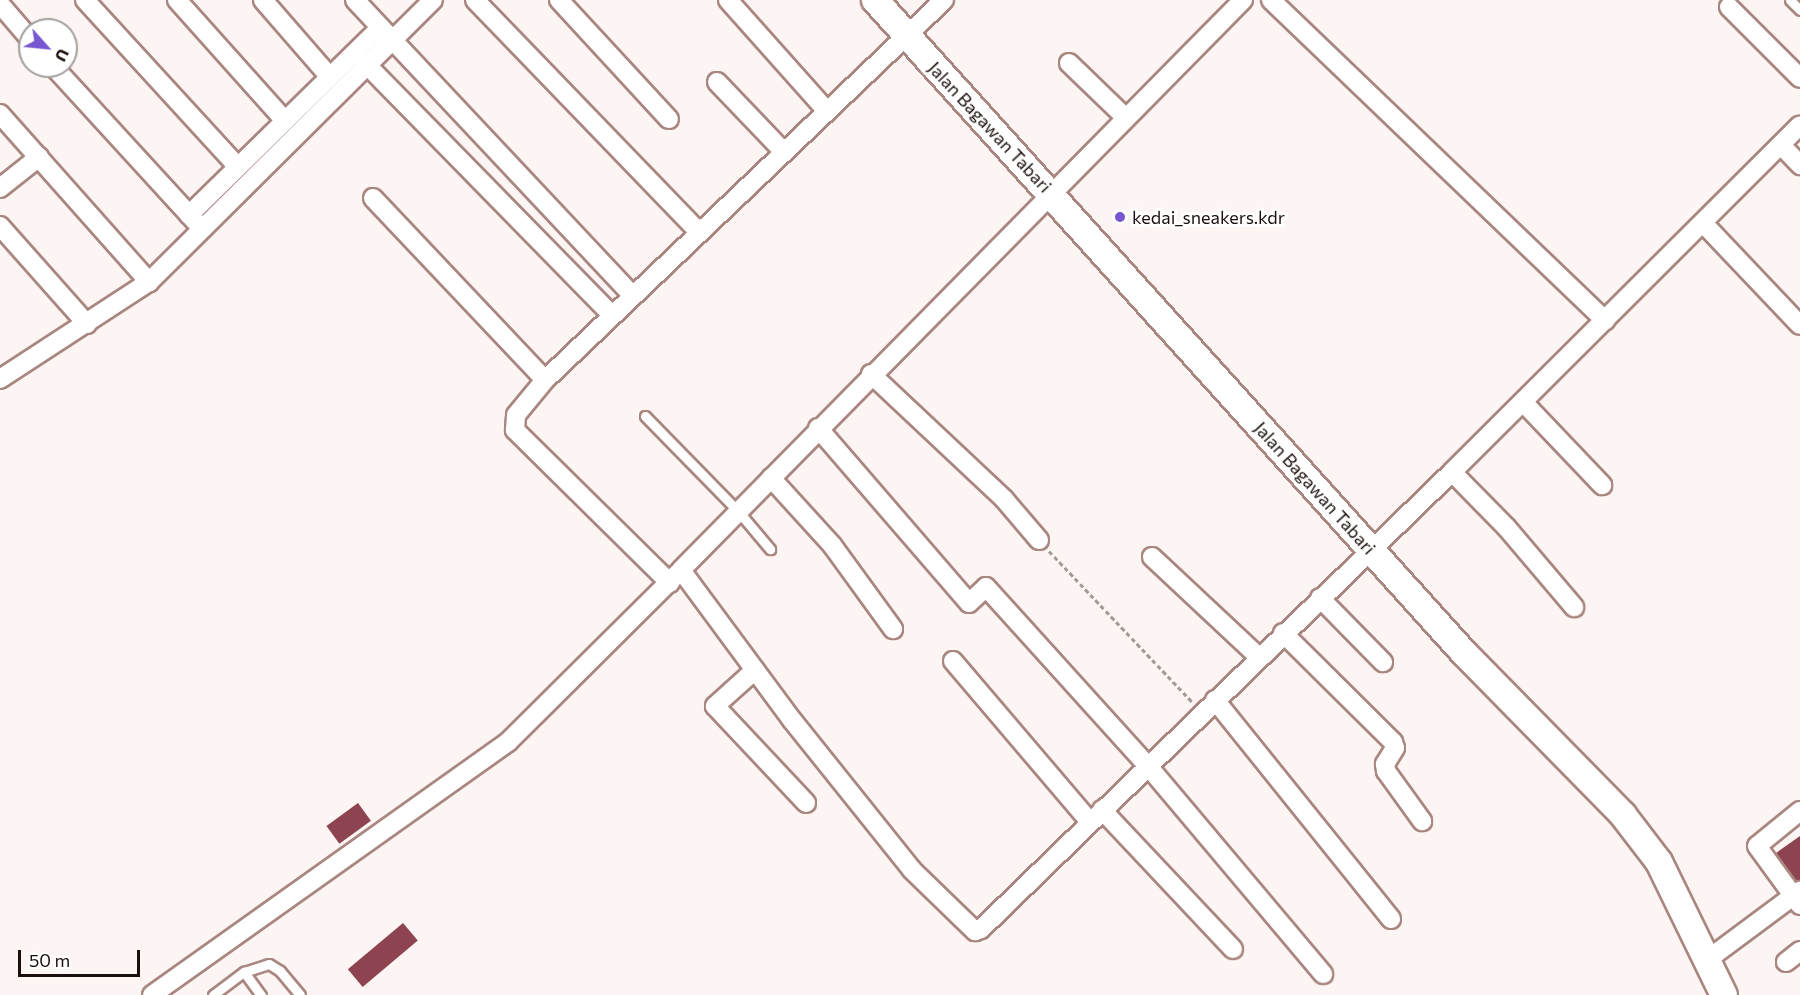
<!DOCTYPE html>
<html>
<head>
<meta charset="utf-8">
<style>
	body { margin:0 }
	#map { position:relative; width:1800px; height:995px; overflow:hidden; background:#fcf5f3; font-family:Commissioner,sans-serif }
	div>[style] { position:absolute }
	[style*='--x'] { left:calc(var(--x)*1px); top:calc(var(--y)*1px); width:calc(var(--w)*1px); rotate:calc(var(--a)*1deg) }
	.building>* { inset:0; background:#8e4450; transform-origin:0 0 }
	.path>* { height:3px; margin-top:-1.5px; transform-origin:0; background:repeating-linear-gradient(90deg,#a49b99 0 4.5px,transparent 0 7.5px) }
	.roads { filter:drop-shadow(2px 0 #a98780) drop-shadow(-2px 0 #a98780) drop-shadow(0 2px #a98780) drop-shadow(0 -2px #a98780) }
	.lane>* { height:9px; margin:-4.5px; padding:0 4.5px; transform-origin:4.5px; border-radius:4.5px; background:#fff }
	.street>* { height:18px; margin:-9px; padding:0 9px; transform-origin:9px; border-radius:9px; background:#fff }
	.secondary>* { height:26px; margin:-13px; padding:0 13px; transform-origin:13px; border-radius:13px; background:#fff }
	.dots>* { width:16px; height:16px; translate:-50% -50%; box-sizing:border-box; border:3px solid #fff; border-radius:50% }
	span { translate:-50% -50%; white-space:nowrap; text-align:center; line-height:1.15; -webkit-text-stroke:6px #fff; paint-order:stroke }
	.street-label { font-size:18px; color:#1b0f0d }
	.poi-label { font-size:18px; color:#1b0f0d }
	.left { translate:0 -50%; text-align:left }
	.north { position:absolute; left:18px; top:18px; width:60px; height:60px; box-sizing:border-box; background:#fff; border:2px solid #a49f9e; border-radius:50%; rotate:117deg; font-size:16px; font-weight:700; line-height:24px; text-align:center; color:#1b0f0d }
	.north::after { content:''; display:block; margin:auto; width:21px; height:27px; background:#7657d1; clip-path:polygon(50% 0,100% 100%,50% 72%,0 100%) }
	.scale { position:absolute; left:18px; top:950px; width:122px; height:27px; box-sizing:border-box; border:3px solid #1b0f0d; border-top:0; padding-left:8px; font-size:18px; line-height:21px; white-space:nowrap; color:#1b0f0d; -webkit-text-stroke:4px #fff; paint-order:stroke }
</style>
</head>
<body>
<div id="map">
	<div class="building">
		<i style="left:358px;top:803px;width:22px;height:39px;rotate:54deg"></i>
		<i style="clip-path:polygon(1800px 836px,1800px 880px,1796px 881px,1776px 853px)"></i>
		<i style="left:403px;top:923px;width:23px;height:72px;rotate:50deg"></i>
	</div>
	<div class="path">
		<i style="--x:1049;--y:551;--w:209;--a:46.5"></i>
	</div>
	<div class="roads">
		<div class="lane">
			<i style="--x:1790;--y:0;--w:14;--a:45"></i>
			<i style="--x:645;--y:416;--w:133;--a:45.6"></i>
			<i style="--x:738;--y:511;--w:50;--a:49.9"></i>
			<i style="--x:244;--y:972;--w:29;--a:54"></i>
			<i style="--x:213;--y:995;--w:39;--a:-37"></i>
			<i style="--x:244;--y:972;--w:26;--a:-18"></i>
			<i style="--x:269;--y:964;--w:13;--a:32"></i>
			<i style="--x:280;--y:971;--w:31;--a:50"></i>
		</div>
		<div class="street">
			<i style="--x:85;--y:0;--w:225;--a:47.5"></i>
			<i style="--x:177;--y:0;--w:162;--a:48.2"></i>
			<i style="--x:263;--y:0;--w:101;--a:49"></i>
			<i style="--x:355;--y:0;--w:406;--a:46.8"></i>
			<i style="--x:475;--y:0;--w:322;--a:46"></i>
			<i style="--x:559;--y:0;--w:162;--a:47.3"></i>
			<i style="--x:728;--y:0;--w:149;--a:48.3"></i>
			<i style="--x:1243;--y:0;--w:800;--a:134.6"></i>
			<i style="--x:681;--y:570;--w:187;--a:53.5"></i>
			<i style="--x:792;--y:720;--w:192;--a:51.3"></i>
			<i style="--x:912;--y:870;--w:88;--a:44.1"></i>
			<i style="--x:975;--y:931;--w:6;--a:-18"></i>
			<i style="--x:981;--y:929;--w:656;--a:-44.14"></i>
			<i style="--x:1452;--y:472;--w:491;--a:-44.9"></i>
			<i style="--x:1271;--y:0;--w:463;--a:43.8"></i>
			<i style="--x:0;--y:4;--w:46;--a:49.4"></i>
			<i style="--x:1729;--y:7;--w:100;--a:45"></i>
			<i style="--x:1069;--y:63;--w:79;--a:44"></i>
			<i style="--x:366;--y:64;--w:351;--a:45.6"></i>
			<i style="--x:53;--y:66;--w:212;--a:47.5"></i>
			<i style="--x:717;--y:82;--w:97;--a:46.3"></i>
			<i style="--x:0;--y:114;--w:225;--a:48.4"></i>
			<i style="--x:1781;--y:145;--w:28;--a:46"></i>
			<i style="--x:0;--y:188;--w:50;--a:-38.5"></i>
			<i style="--x:373;--y:198;--w:250;--a:46.6"></i>
			<i style="--x:189;--y:215;--w:267;--a:-44.4"></i>
			<i style="--x:1704;--y:224;--w:139;--a:46.5"></i>
			<i style="--x:0;--y:226;--w:131;--a:48.4"></i>
			<i style="--x:871;--y:374;--w:183;--a:43.2"></i>
			<i style="--x:1004;--y:499;--w:54;--a:49.5"></i>
			<i style="--x:0;--y:379;--w:178;--a:-33.1"></i>
			<i style="--x:149;--y:282;--w:400;--a:-44.8"></i>
			<i style="--x:1523;--y:402;--w:115;--a:46.4"></i>
			<i style="--x:818;--y:428;--w:231;--a:49.2"></i>
			<i style="--x:969;--y:603;--w:23;--a:-43"></i>
			<i style="--x:986;--y:587;--w:241;--a:47.9"></i>
			<i style="--x:1148;--y:766;--w:272;--a:49.9"></i>
			<i style="--x:1452;--y:472;--w:78;--a:45.5"></i>
			<i style="--x:1507;--y:528;--w:104;--a:49.7"></i>
			<i style="--x:771;--y:478;--w:91;--a:47.7"></i>
			<i style="--x:832;--y:545;--w:104;--a:54"></i>
			<i style="--x:1152;--y:557;--w:146;--a:43.1"></i>
			<i style="--x:670;--y:583;--w:218;--a:-135.4"></i>
			<i style="--x:515;--y:430;--w:15;--a:-86"></i>
			<i style="--x:516;--y:415;--w:45;--a:-50.4"></i>
			<i style="--x:545;--y:380;--w:551;--a:-43.6"></i>
			<i style="--x:1320;--y:598;--w:90;--a:45.5"></i>
			<i style="--x:1283;--y:633;--w:155;--a:44.7"></i>
			<i style="--x:1393;--y:742;--w:6;--a:72"></i>
			<i style="--x:1395;--y:748;--w:19;--a:122"></i>
			<i style="--x:1385;--y:764;--w:7;--a:82"></i>
			<i style="--x:1386;--y:771;--w:62;--a:54.2"></i>
			<i style="--x:953;--y:661;--w:211;--a:49.6"></i>
			<i style="--x:755;--y:670;--w:54;--a:138"></i>
			<i style="--x:715;--y:706;--w:133;--a:46.8"></i>
			<i style="--x:1215;--y:700;--w:281;--a:51.2"></i>
			<i style="--x:1102;--y:810;--w:191;--a:46.7"></i>
			<i style="--x:1800;--y:811;--w:55;--a:140.9"></i>
			<i style="--x:1757;--y:846;--w:73;--a:53.9"></i>
			<i style="--x:1707;--y:960;--w:116;--a:-36.6"></i>
			<i style="--x:1786;--y:962;--w:18;--a:-38"></i>
			<i style="--x:152;--y:995;--w:437;--a:-35.4"></i>
			<i style="--x:508;--y:742;--w:240;--a:-44.8"></i>
		</div>
		<div class="secondary">
			<i style="--x:875;--y:0;--w:879;--a:47.95"></i>
			<i style="--x:1464;--y:653;--w:227;--a:45.5"></i>
			<i style="--x:1623;--y:815;--w:59;--a:52.5"></i>
			<i style="--x:1659;--y:862;--w:148;--a:64"></i>
		</div>
	</div>
	<div class="dots">
		<i style="left:1120px;top:217px;background:#7657d1"></i>
	</div>
	<div class="street-label">
		<span style="left:990px;top:127px;rotate:47deg">Jalan Bagawan Tabari</span>
		<span style="left:1315px;top:488px;rotate:48deg">Jalan Bagawan Tabari</span>
	</div>
	<div class="poi-label">
		<span class="left" style="left:1132px;top:217px">kedai_sneakers.kdr</span>
	</div>
	<div class="north">U</div>
	<div class="scale">50 m</div>
</div>
</body>
</html>
